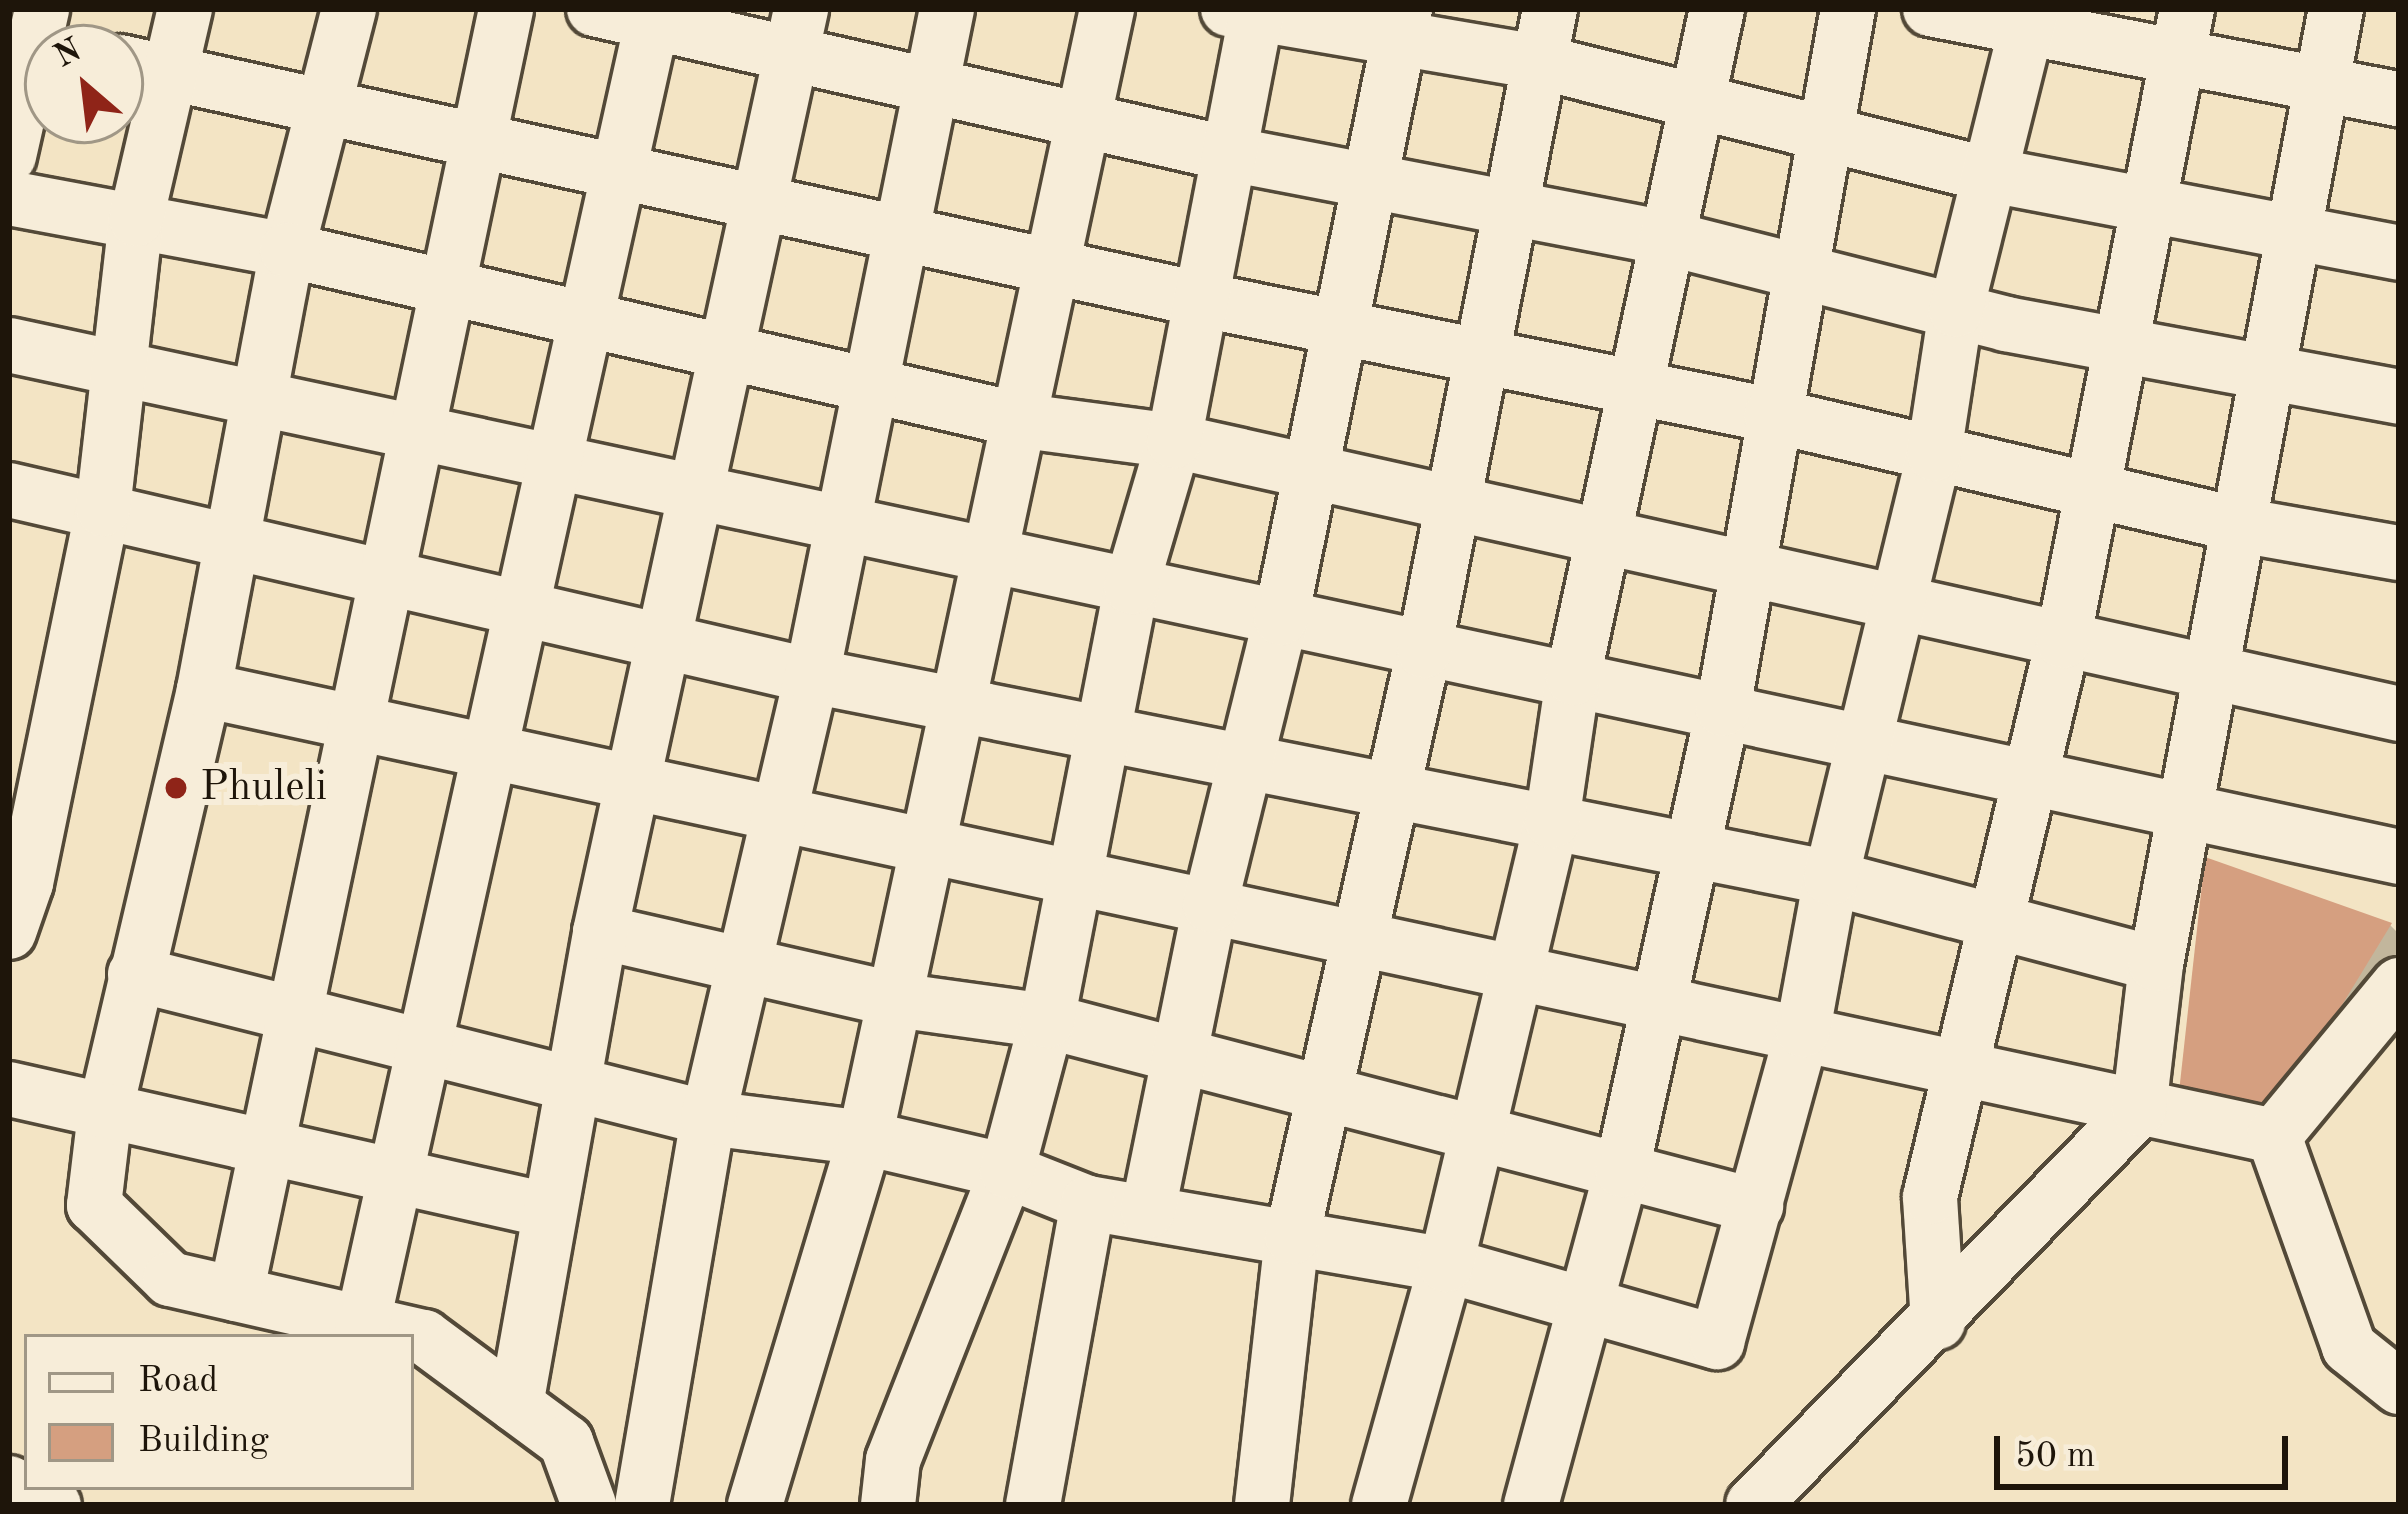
<!DOCTYPE html>
<html>
<head>
<meta charset="utf-8">
<style>
	body { margin:0 }
	#map { position:relative; width:2408px; height:1514px; overflow:hidden; background:#f3e4c4; font-family:"Old Standard TT",serif }
	div>[style] { position:absolute }
	[style*='--x'] { left:calc(var(--x)*1px); top:calc(var(--y)*1px); width:calc(var(--w)*1px); rotate:calc(var(--a)*1deg) }
	.shadow>* { inset:0; background:#0003 }
	.building>* { inset:0; background:#d59f80 }
	.roads { filter:drop-shadow(3px 0 #534938) drop-shadow(-3px 0 #534938) drop-shadow(0 3px #534938) drop-shadow(0 -3px #534938) }
	.minor>* { height:54px; margin:-27px; padding:0 27px; transform-origin:27px; border-radius:27px; background:#f7edd9 }
	.dots>* { width:33px; height:33px; translate:-50% -50%; box-sizing:border-box; border:6px solid #f7edd9; border-radius:50% }
	span { translate:-50% -50%; white-space:nowrap; text-align:center; line-height:1.15; -webkit-text-stroke:12px #f7edd9; paint-order:stroke }
	.poi-label { font-size:42px; color:#1e150a }
	.left { translate:0 -50%; text-align:left }
	.frame { position:absolute; inset:0; border:12px solid #1e150a; pointer-events:none }
	.legend { position:absolute; left:24px; top:1334px; width:390px; height:156px; box-sizing:border-box; background:#f7edd9; border:3px solid #a09786; margin:0; padding:15px 21px; list-style:none; font-size:36px; color:#1e150a }
	.legend li { display:flex; align-items:center; gap:24px; height:60px }
	.legend b { width:60px; border:3px solid #a09786 }
	.north { position:absolute; left:24px; top:24px; width:120px; height:120px; box-sizing:border-box; background:#f7edd9; border:3px solid #a09786; border-radius:50%; rotate:332deg; font-size:33px; font-weight:700; line-height:48px; text-align:center; color:#1e150a }
	.north::after { content:''; display:block; margin:auto; width:42px; height:54px; background:#8f2418; clip-path:polygon(50% 0,100% 100%,50% 72%,0 100%) }
	.scale { position:absolute; left:1994px; top:1436px; width:294px; height:54px; box-sizing:border-box; border:6px solid #1e150a; border-top:0; padding-left:15px; font-size:36px; line-height:42px; white-space:nowrap; color:#1e150a; -webkit-text-stroke:9px #f7edd9; paint-order:stroke }
</style>
</head>
<body>
<div id="map">
	<div class="shadow">
		<i style="clip-path:polygon(2390px 925px,2399px 934px,2399px 992px,2308px 1142px,2214px 1123px)"></i>
	</div>
	<div class="building">
		<i style="clip-path:polygon(2205px 857px,2392px 923px,2276px 1113px,2179px 1092px)"></i>
	</div>
	<div class="roads">
		<div class="minor">
			<i style="--x:349;--y:9;--w:249;--a:104.4"></i>
			<i style="--x:287;--y:250;--w:448;--a:100.7"></i>
			<i style="--x:204;--y:690;--w:434;--a:103.2"></i>
			<i style="--x:105;--y:1113;--w:93;--a:96.8"></i>
			<i style="--x:94;--y:1205;--w:106;--a:44.2"></i>
			<i style="--x:170;--y:1279;--w:261;--a:12.9"></i>
			<i style="--x:424;--y:1337;--w:177;--a:36.5"></i>
			<i style="--x:566;--y:1442;--w:67;--a:69.9"></i>
			<i style="--x:594;--y:9;--w:652;--a:12.84"></i>
			<i style="--x:1230;--y:154;--w:445;--a:10.9"></i>
			<i style="--x:1667;--y:238;--w:350;--a:14.2"></i>
			<i style="--x:2006;--y:324;--w:400;--a:10.5"></i>
			<i style="--x:1228;--y:9;--w:321;--a:9.7"></i>
			<i style="--x:1544;--y:63;--w:461;--a:14.1"></i>
			<i style="--x:1991;--y:175;--w:415;--a:10.8"></i>
			<i style="--x:1930;--y:9;--w:478;--a:10.9"></i>
			<i style="--x:120;--y:62;--w:1109;--a:12.39"></i>
			<i style="--x:1203;--y:300;--w:580;--a:11.45"></i>
			<i style="--x:1771;--y:415;--w:482;--a:13.2"></i>
			<i style="--x:2240;--y:525;--w:161;--a:10"></i>
			<i style="--x:9;--y:156;--w:151;--a:-77.3"></i>
			<i style="--x:9;--y:198;--w:283;--a:10.6"></i>
			<i style="--x:287;--y:250;--w:757;--a:13.06"></i>
			<i style="--x:1024;--y:421;--w:151;--a:7.6"></i>
			<i style="--x:1174;--y:441;--w:1255;--a:12.56"></i>
			<i style="--x:9;--y:345;--w:2444;--a:12.09"></i>
			<i style="--x:9;--y:490;--w:824;--a:13.04"></i>
			<i style="--x:812;--y:676;--w:1039;--a:11.21"></i>
			<i style="--x:1831;--y:878;--w:336;--a:14.8"></i>
			<i style="--x:204;--y:690;--w:2118;--a:12.16"></i>
			<i style="--x:9;--y:932;--w:52;--a:-70.9"></i>
			<i style="--x:26;--y:883;--w:382;--a:-78.4"></i>
			<i style="--x:103;--y:509;--w:292;--a:-83.5"></i>
			<i style="--x:136;--y:219;--w:216;--a:-76.9"></i>
			<i style="--x:600;--y:932;--w:304;--a:12.9"></i>
			<i style="--x:896;--y:1000;--w:152;--a:7.9"></i>
			<i style="--x:1047;--y:1021;--w:733;--a:14.62"></i>
			<i style="--x:135;--y:974;--w:591;--a:14.11"></i>
			<i style="--x:708;--y:1118;--w:158;--a:7.3"></i>
			<i style="--x:865;--y:1138;--w:146;--a:13.1"></i>
			<i style="--x:1007;--y:1171;--w:87;--a:21.6"></i>
			<i style="--x:1088;--y:1203;--w:363;--a:9.8"></i>
			<i style="--x:1446;--y:1265;--w:282;--a:15.9"></i>
			<i style="--x:1717;--y:1342;--w:324;--a:-74.6"></i>
			<i style="--x:1803;--y:1030;--w:155;--a:-79.6"></i>
			<i style="--x:1831;--y:878;--w:436;--a:-76.3"></i>
			<i style="--x:1934;--y:454;--w:146;--a:-81.3"></i>
			<i style="--x:1956;--y:310;--w:310;--a:-76"></i>
			<i style="--x:2399;--y:985;--w:196;--a:129.6"></i>
			<i style="--x:2274;--y:1136;--w:224;--a:70.4"></i>
			<i style="--x:2349;--y:1347;--w:64;--a:38.7"></i>
			<i style="--x:9;--y:1089;--w:551;--a:12.68"></i>
			<i style="--x:1148;--y:1211;--w:312;--a:-78.5"></i>
			<i style="--x:1210;--y:905;--w:296;--a:-76.1"></i>
			<i style="--x:1281;--y:618;--w:621;--a:-78.49"></i>
			<i style="--x:236;--y:1294;--w:1313;--a:-78.13"></i>
			<i style="--x:1938;--y:1322;--w:125;--a:-93.7"></i>
			<i style="--x:1930;--y:1197;--w:572;--a:-76.55"></i>
			<i style="--x:2063;--y:641;--w:644;--a:-78.9"></i>
			<i style="--x:362;--y:1326;--w:1349;--a:-77.46"></i>
			<i style="--x:516;--y:1405;--w:480;--a:-79.9"></i>
			<i style="--x:600;--y:932;--w:945;--a:-77.71"></i>
			<i style="--x:9;--y:1483;--w:50;--a:26.1"></i>
			<i style="--x:642;--y:1505;--w:393;--a:-80.3"></i>
			<i style="--x:708;--y:1118;--w:454;--a:-76.8"></i>
			<i style="--x:812;--y:676;--w:681;--a:-78.56"></i>
			<i style="--x:755;--y:1505;--w:383;--a:-73.3"></i>
			<i style="--x:865;--y:1138;--w:1155;--a:-77.9"></i>
			<i style="--x:888;--y:1505;--w:45;--a:-83.7"></i>
			<i style="--x:893;--y:1460;--w:311;--a:-68.5"></i>
			<i style="--x:1007;--y:1171;--w:155;--a:-75.1"></i>
			<i style="--x:1047;--y:1021;--w:442;--a:-79"></i>
			<i style="--x:1131;--y:587;--w:152;--a:-73.6"></i>
			<i style="--x:1174;--y:441;--w:440;--a:-79.1"></i>
			<i style="--x:1033;--y:1505;--w:307;--a:-79.7"></i>
			<i style="--x:1262;--y:1505;--w:270;--a:-83.6"></i>
			<i style="--x:1292;--y:1237;--w:601;--a:-77.31"></i>
			<i style="--x:1424;--y:651;--w:654;--a:-78.9"></i>
			<i style="--x:1379;--y:1505;--w:249;--a:-74.4"></i>
			<i style="--x:1446;--y:1265;--w:456;--a:-76.6"></i>
			<i style="--x:1552;--y:821;--w:145;--a:-81.6"></i>
			<i style="--x:1573;--y:678;--w:684;--a:-77.85"></i>
			<i style="--x:1531;--y:1505;--w:347;--a:-74.8"></i>
			<i style="--x:1622;--y:1170;--w:472;--a:-77.6"></i>
			<i style="--x:1723;--y:709;--w:711;--a:-79.88"></i>
			<i style="--x:1753;--y:1505;--w:553;--a:-45.73"></i>
			<i style="--x:2139;--y:1109;--w:146;--a:-83.3"></i>
			<i style="--x:2156;--y:964;--w:972;--a:-79.33"></i>
		</div>
	</div>
	<div class="dots">
		<i style="left:176px;top:788px;background:#8f2418"></i>
	</div>
	<div class="poi-label">
		<span class="left" style="left:200px;top:788px">Phuleli</span>
	</div>
	<div class="frame"></div>
	<ul class="legend">
	<li><b style="height:15px;background:#f7edd9"></b>Road</li>
	<li><b style="height:33px;background:#d59f80"></b>Building</li>
	</ul>
	<div class="north">N</div>
	<div class="scale">50 m</div>
</div>
</body>
</html>
